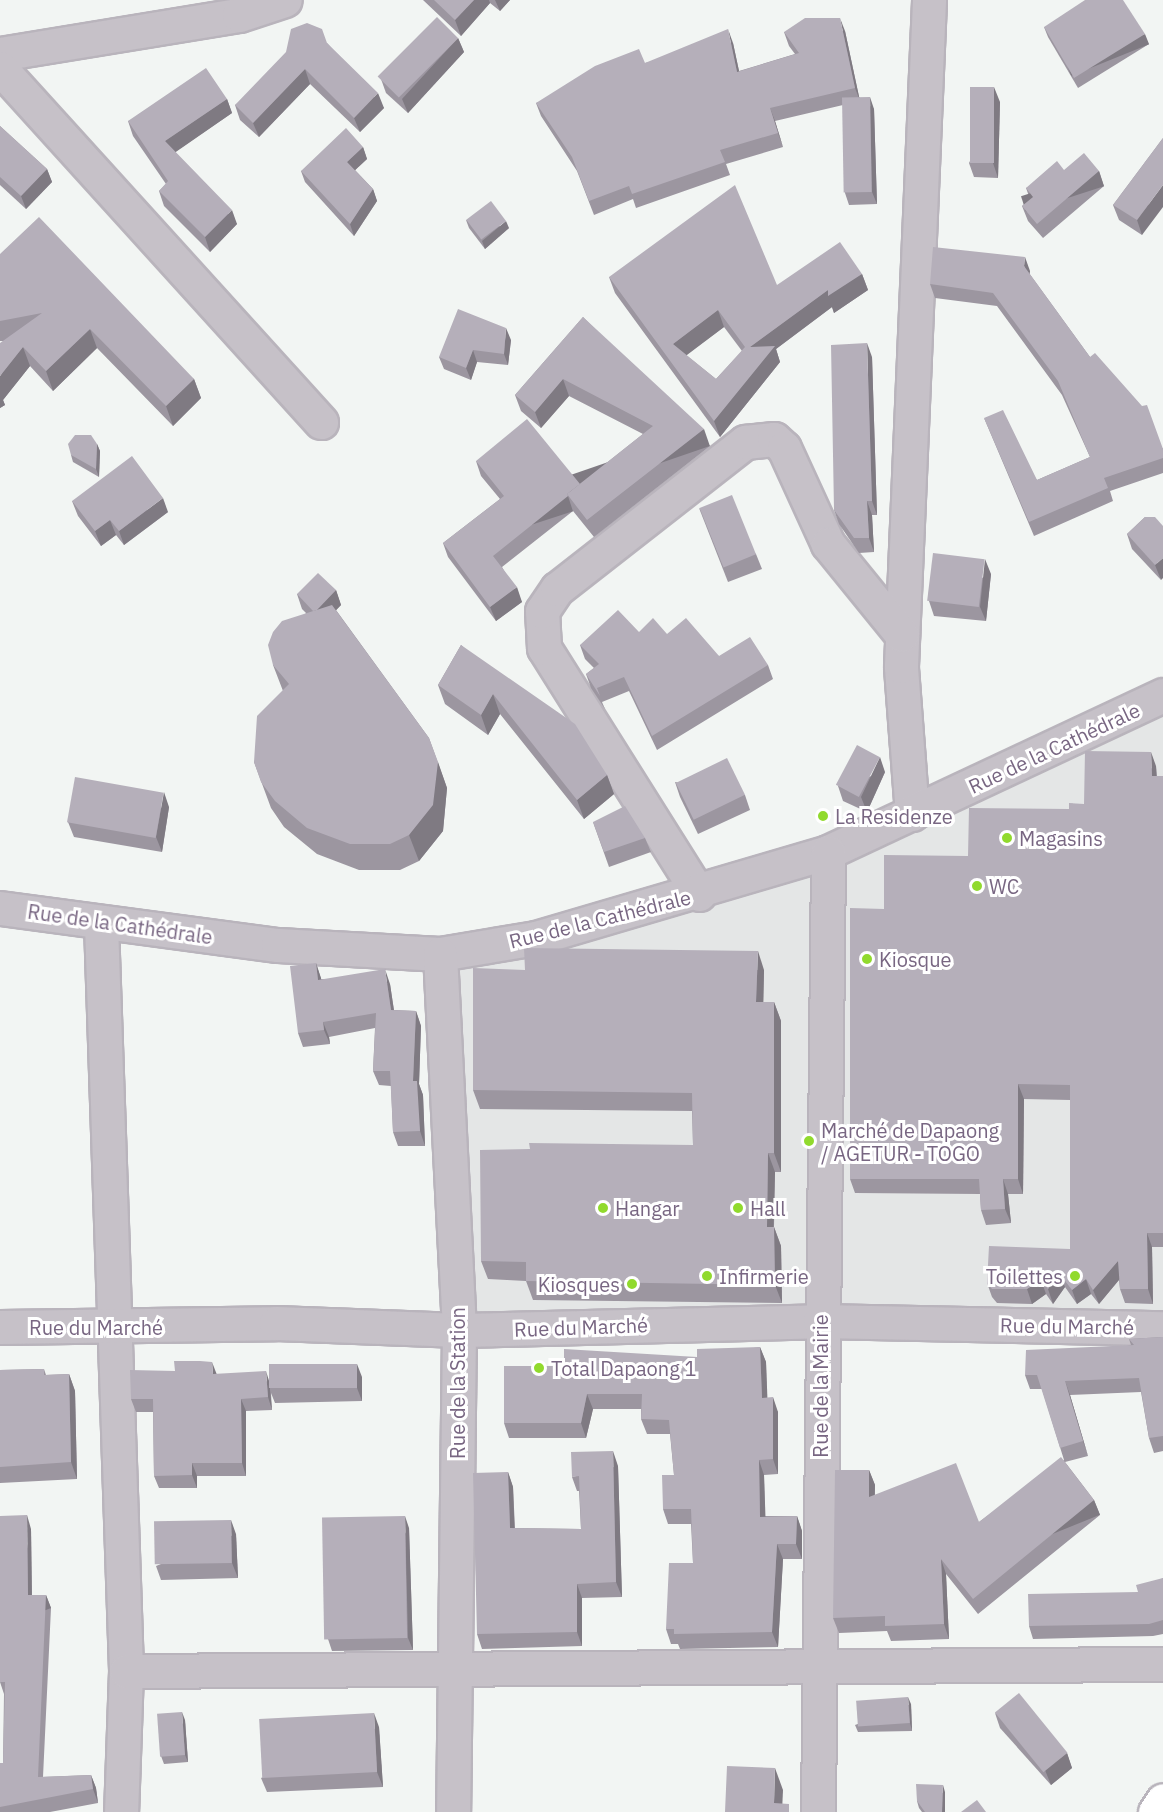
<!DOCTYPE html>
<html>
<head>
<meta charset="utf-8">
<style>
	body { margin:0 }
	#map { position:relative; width:1163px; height:1812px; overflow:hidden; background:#f2f5f3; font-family:"IBM Plex Sans",sans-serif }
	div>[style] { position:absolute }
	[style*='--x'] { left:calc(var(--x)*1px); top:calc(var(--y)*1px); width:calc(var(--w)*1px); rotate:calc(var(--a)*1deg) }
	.built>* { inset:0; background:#e4e6e6 }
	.roads { filter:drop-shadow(2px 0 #b9b4bc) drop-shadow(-2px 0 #b9b4bc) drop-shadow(0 2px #b9b4bc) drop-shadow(0 -2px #b9b4bc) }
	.minor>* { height:33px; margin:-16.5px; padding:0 16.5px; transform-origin:16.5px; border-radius:16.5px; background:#c6c1c8 }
	.secondary>* { height:33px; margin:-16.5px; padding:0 16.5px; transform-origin:16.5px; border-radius:16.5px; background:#fff }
	.wall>* { inset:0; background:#9c96a0 }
	.shaded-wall>* { inset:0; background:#7f7a82; transform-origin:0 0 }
	.building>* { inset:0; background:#b5afba; transform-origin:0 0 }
	.dots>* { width:16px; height:16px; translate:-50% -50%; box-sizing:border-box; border:3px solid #fff; border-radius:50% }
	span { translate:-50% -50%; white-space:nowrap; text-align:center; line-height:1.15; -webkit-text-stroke:6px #fff; paint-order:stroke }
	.street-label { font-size:20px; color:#786682 }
	.poi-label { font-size:20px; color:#786682 }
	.left { translate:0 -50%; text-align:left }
	.right { translate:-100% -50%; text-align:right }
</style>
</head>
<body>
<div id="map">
	<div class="built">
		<i style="clip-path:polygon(1163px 705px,1163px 1328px,459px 1330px,451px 961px,763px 882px)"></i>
	</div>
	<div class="roads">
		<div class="minor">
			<i style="--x:0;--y:54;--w:242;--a:-9.3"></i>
			<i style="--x:239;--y:15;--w:48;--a:-18.1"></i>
			<i style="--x:0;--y:68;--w:478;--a:47.8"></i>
			<i style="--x:912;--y:814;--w:148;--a:-94.3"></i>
			<i style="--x:901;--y:666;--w:667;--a:-87.59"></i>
			<i style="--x:699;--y:894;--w:291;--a:-122.2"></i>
			<i style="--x:544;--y:648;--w:37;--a:-93"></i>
			<i style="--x:542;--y:611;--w:27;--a:-56"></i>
			<i style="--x:557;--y:589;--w:239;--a:-38"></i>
			<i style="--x:745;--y:442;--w:29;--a:-6"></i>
			<i style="--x:774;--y:439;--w:13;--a:42"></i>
			<i style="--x:784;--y:448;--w:106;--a:65.4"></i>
			<i style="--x:828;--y:544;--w:117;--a:50.9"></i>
			<i style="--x:0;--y:908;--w:280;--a:7.6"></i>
			<i style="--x:278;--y:945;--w:162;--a:3.2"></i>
			<i style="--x:440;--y:954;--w:97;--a:-9.5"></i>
			<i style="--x:536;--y:938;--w:304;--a:-16.4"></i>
			<i style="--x:828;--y:852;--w:370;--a:-25.1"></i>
			<i style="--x:101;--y:924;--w:747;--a:88.08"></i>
			<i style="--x:126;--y:1671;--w:141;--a:92"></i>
			<i style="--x:440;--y:954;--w:376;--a:87.1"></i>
			<i style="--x:459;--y:1330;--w:482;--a:90.7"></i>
			<i style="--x:0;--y:1327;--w:276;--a:-0.8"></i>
			<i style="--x:276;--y:1323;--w:183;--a:2.2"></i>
			<i style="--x:459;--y:1330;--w:361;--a:-1.4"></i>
			<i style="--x:820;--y:1321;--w:343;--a:1.2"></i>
			<i style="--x:126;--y:1671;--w:1037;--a:-0.39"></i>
			<i style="--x:818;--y:1812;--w:960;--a:-89.4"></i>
		</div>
		<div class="secondary">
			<i style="--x:1155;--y:1812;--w:14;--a:-56"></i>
		</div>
	</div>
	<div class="wall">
		<i style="clip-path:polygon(423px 0,510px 0,500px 11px,490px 3px,461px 36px)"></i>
		<i style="clip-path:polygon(1044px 27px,1149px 44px,1078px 88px,1048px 37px)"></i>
		<i style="clip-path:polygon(845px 31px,859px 97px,874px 109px,877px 204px,849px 205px,845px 193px,843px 105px,775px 121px,783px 147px,726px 164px,730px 175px,636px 208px,633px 199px,594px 215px,577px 171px,541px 116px,536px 103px,645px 63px,733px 43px,739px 71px,795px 54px,789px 46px,784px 32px)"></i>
		<i style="clip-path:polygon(458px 38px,464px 52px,408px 113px,386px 93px,381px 79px)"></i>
		<i style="clip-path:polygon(327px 43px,384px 108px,360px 132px,310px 84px,259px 137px,240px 120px,235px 105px)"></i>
		<i style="clip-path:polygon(227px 99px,232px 113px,175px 152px,237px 224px,210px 252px,164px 206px,159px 191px,166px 184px,133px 136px,128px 121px)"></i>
		<i style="clip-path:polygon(1000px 102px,998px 178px,974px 177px,969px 163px)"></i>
		<i style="clip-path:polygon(0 126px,47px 169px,52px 182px,26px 209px,0 185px)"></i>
		<i style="clip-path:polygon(1163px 138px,1142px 235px,1119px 220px,1113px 205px)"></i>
		<i style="clip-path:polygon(363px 147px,367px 159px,355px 170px,373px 189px,377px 201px,354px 236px,305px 182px,301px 171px)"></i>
		<i style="clip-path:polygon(1064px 170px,1099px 171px,1104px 186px,1043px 238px,1028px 221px,1022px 206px,1030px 199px,1026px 188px)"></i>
		<i style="clip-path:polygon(466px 220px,509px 228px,485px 249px,469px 228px)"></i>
		<i style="clip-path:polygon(0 254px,194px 379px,201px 398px,173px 426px,97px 348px,53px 391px,30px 366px,3px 400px,5px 405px,0 408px,3px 341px,0 341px)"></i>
		<i style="clip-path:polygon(1030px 271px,1029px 273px,1090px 357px,1163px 449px,1163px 473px,1110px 491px,1113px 501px,1034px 536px,984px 418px,1037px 480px,1090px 457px,1062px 395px,997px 306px,935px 298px,930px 284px)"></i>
		<i style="clip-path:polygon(evenodd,862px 274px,868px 290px,834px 313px,832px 307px,776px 349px,780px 362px,720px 437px,615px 293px,609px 277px,777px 285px,862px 274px,724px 327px,742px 351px,716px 379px,686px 355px,724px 327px)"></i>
		<i style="clip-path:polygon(583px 317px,710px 446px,594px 537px,573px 511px,502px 567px,522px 602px,496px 621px,448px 557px,443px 543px,500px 499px,481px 476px,476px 461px,580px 484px,643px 434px,569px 396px,541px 428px,521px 411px,515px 395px)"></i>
		<i style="clip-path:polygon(511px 340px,508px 365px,477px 362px,471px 380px,444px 369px,439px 357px)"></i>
		<i style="clip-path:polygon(872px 357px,877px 515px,872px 515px,874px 552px,859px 553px,839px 524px,834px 510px)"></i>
		<i style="clip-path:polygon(97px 444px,100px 451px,99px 477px,73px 462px,71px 455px)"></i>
		<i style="clip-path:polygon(72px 501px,168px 512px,124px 545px,116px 535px,101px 546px,78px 516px)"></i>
		<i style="clip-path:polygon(699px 508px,756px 554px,762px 569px,728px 582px)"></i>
		<i style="clip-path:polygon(1145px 517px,1161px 580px,1132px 549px,1127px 534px)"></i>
		<i style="clip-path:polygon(991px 574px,986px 621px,934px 616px,929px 601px)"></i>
		<i style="clip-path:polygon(336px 590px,341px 605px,336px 610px,429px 738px,447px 788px,443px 831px,419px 861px,400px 870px,359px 870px,317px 854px,284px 827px,271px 808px,254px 762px,283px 691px,273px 665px,306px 613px,302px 609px,297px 594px)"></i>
		<i style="clip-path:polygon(639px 632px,667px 634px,719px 656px,768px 665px,773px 679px,657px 750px,629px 691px,602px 702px,605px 709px,591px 688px,586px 674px,594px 668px,585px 659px,580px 645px)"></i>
		<i style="clip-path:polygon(461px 645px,607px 775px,614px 794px,584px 819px,500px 714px,488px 735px,445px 704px,438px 685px)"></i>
		<i style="clip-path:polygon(1156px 766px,1157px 776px,1163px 776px,1163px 1247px,1152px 1247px,1153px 1304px,1125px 1303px,1120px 1289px,1119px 1280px,1099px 1304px,1091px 1294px,1077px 1304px,1065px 1287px,1053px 1304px,1046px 1294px,1032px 1304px,997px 1303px,992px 1297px,987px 1283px,1070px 1249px,1070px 1100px,1024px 1099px,1023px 1194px,1008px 1194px,1011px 1223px,986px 1225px,981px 1210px,980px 1194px,855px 1193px,850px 1179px,884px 909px,968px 856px,1069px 809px,1084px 804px)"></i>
		<i style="clip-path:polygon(885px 772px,867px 812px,843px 801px,838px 786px)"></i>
		<i style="clip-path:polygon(675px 782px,745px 795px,750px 810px,698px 834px,680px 797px)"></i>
		<i style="clip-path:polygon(169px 807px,162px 852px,74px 837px,68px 822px)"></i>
		<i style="clip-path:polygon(593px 822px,645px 838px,651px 852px,609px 867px)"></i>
		<i style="clip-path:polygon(316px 963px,321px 979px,390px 984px,394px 1010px,416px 1011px,421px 1026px,419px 1084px,423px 1095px,425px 1146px,398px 1146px,393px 1132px,391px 1086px,379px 1085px,373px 1071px,375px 1028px,329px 1037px,330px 1044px,303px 1047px,298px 1033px)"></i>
		<i style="clip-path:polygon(525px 970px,764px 970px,763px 1002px,774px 1002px,781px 1021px,781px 1172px,775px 1172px,774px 1227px,781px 1246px,782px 1303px,533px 1300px,526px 1281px,488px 1279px,481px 1261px,693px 1145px,692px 1111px,480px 1109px,473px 1090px)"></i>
		<i style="clip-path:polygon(1163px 1337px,1163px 1451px,1154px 1453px,1149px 1438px,1141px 1392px,1070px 1395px,1088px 1456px,1065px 1462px,1094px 1500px,1100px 1515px,978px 1614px,946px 1574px,949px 1639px,891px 1641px,887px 1631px,839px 1633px,833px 1618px,869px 1470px,875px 1485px,875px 1495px,979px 1522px,1064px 1460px,1042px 1389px,1030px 1389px,1025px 1375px,1131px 1345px,1129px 1339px)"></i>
		<i style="clip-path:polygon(760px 1347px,766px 1362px,767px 1398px,778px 1412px,778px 1474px,764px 1475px,765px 1516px,797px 1516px,802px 1531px,802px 1559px,783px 1559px,778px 1647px,680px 1649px,678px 1644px,671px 1644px,666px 1629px,693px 1563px,691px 1524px,668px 1524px,663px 1509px,674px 1475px,670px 1434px,647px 1434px,641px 1419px,641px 1409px,593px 1409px,586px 1438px,509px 1438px,504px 1423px,564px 1366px,697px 1357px)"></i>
		<i style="clip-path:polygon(44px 1369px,46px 1375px,69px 1374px,75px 1391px,77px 1479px,0 1483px,0 1370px)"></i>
		<i style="clip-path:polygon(217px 1374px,270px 1382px,362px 1377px,362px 1401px,275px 1403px,271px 1393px,272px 1410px,246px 1411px,246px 1476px,197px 1476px,197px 1488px,159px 1488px,154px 1476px,153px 1412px,136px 1412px,131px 1399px)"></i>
		<i style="clip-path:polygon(618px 1466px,622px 1597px,582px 1598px,582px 1646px,482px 1649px,477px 1634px,508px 1472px,513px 1487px,515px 1528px,581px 1529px,579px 1491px,577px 1491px,572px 1477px)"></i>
		<i style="clip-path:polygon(409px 1528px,413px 1650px,332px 1651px,328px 1639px)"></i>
		<i style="clip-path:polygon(31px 1529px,32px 1595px,46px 1595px,51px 1608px,43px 1777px,91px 1775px,96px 1788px,98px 1803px,50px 1812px,0 1812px,0 1763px,3px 1763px,4px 1694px,0 1682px)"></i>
		<i style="clip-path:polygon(236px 1534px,238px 1578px,161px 1580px,156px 1566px)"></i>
		<i style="clip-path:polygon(1163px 1578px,1163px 1634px,1153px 1636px,1033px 1639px,1029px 1626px,1138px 1592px)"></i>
		<i style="clip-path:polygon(911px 1704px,912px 1731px,858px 1732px,855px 1725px)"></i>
		<i style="clip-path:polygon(995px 1713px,1067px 1753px,1072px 1768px,1051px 1785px,1000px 1728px)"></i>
		<i style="clip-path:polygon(185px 1720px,188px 1762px,164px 1764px,161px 1756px)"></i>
		<i style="clip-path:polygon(379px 1727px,383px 1787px,267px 1792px,261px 1778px)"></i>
		<i style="clip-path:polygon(945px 1792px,945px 1812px,922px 1812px,919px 1808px,917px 1801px)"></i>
	</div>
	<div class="shaded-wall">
		<i style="clip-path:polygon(474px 0,489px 0,490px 3px,461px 36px,455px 20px)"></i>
		<i style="clip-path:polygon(495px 0,510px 0,500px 11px)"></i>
		<i style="clip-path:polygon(840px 18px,845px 31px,860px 101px,855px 88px)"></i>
		<i style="clip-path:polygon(728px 29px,733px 43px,742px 85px,737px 72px)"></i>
		<i style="left:1145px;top:34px;width:11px;height:84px;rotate:68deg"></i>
		<i style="clip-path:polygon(458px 38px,464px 52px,408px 113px,402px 99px)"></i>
		<i style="clip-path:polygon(305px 69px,310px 84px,259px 137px,253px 123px)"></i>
		<i style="clip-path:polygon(994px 87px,1000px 102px,998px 178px,993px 163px)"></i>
		<i style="clip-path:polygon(378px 93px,384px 108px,360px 132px,354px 118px)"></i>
		<i style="clip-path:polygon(870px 97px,874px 109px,877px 204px,872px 192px)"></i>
		<i style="clip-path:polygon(227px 99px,232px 113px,170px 156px,165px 141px)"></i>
		<i style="clip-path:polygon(770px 108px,775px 121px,783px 147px,778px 133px)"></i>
		<i style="clip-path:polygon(363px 147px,367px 159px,351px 174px,347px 162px)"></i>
		<i style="clip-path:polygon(47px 169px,52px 182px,26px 209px,21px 196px)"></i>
		<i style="left:1099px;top:171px;width:16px;height:82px;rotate:72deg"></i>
		<i style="clip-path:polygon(1163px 185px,1163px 207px,1142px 235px,1137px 220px)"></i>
		<i style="clip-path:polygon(373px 189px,377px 201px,354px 236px,350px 224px)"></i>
		<i style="clip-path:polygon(232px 210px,237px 224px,210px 252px,205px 237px)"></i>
		<i style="clip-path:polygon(506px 221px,509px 228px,485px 249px,482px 241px)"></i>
		<i style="clip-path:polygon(1025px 257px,1030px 271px,1029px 279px,1024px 266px)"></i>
		<i style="clip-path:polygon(862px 274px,868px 290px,834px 313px,832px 307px,776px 349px,780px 362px,720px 437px,714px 421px,750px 347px,828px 290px)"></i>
		<i style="clip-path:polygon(718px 310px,724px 327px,679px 361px,673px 344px)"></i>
		<i style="clip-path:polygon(506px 328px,511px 340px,508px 365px,504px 354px)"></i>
		<i style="clip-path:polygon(90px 329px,97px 348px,53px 391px,46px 371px)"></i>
		<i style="clip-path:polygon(867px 343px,872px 357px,877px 515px,872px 501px)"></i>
		<i style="clip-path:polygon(23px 347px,30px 366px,3px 400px,5px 405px,0 408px,0 376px)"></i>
		<i style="clip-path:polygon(473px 350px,477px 362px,471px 380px,466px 368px)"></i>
		<i style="clip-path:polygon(194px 379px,201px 398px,173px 426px,166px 406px)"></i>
		<i style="clip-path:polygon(563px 379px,569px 396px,541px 428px,535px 412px)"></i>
		<i style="left:704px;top:429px;width:18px;height:148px;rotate:71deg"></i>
		<i style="clip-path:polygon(97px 444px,100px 451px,99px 477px,96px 469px)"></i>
		<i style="left:568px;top:496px;width:16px;height:96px;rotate:72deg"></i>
		<i style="clip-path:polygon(163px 498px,168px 512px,124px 545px,119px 531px)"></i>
		<i style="clip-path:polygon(867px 501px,872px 515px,874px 552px,869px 538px)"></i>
		<i style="clip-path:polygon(110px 520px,116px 535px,101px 546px,95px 531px)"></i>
		<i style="clip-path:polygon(1163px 558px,1163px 578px,1161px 580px,1155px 565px)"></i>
		<i style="clip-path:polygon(985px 559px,991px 574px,986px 621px,980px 607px)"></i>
		<i style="clip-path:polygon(517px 587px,522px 602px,496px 621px,490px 607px)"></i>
		<i style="clip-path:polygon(336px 590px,341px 605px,320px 627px,314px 612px)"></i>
		<i style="clip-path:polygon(493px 694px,500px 714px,488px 735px,481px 715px)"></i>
		<i style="clip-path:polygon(1151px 752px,1156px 766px,1157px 790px,1152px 776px)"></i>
		<i style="clip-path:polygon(880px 757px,885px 772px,867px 812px,861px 797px)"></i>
		<i style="clip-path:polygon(438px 762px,447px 788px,443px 831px,419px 861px,409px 835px)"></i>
		<i style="clip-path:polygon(607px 775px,614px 794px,584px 819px,577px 800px)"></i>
		<i style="clip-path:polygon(164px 792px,169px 807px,162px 852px,156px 837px)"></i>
		<i style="clip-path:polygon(758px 951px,764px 970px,763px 1021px,756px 1002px)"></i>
		<i style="clip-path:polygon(316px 963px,321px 978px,323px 995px,318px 980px)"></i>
		<i style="clip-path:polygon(385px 969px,390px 984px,396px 1025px,391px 1010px)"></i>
		<i style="clip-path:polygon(774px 1002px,781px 1021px,781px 1172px,774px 1153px)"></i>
		<i style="clip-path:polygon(416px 1011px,421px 1026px,419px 1084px,423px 1095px,425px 1146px,420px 1131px,413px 1081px)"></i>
		<i style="clip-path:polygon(323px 1022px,329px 1037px,330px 1044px,324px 1030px)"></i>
		<i style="clip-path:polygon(1018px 1084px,1024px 1099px,1023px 1194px,1018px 1179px)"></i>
		<i style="clip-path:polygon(768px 1153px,775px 1172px,773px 1246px,767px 1227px)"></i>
		<i style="clip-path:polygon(1003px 1179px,1008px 1194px,1011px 1223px,1005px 1209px)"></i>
		<i style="clip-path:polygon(774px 1227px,781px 1246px,782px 1303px,775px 1285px)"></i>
		<i style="clip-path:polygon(1147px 1233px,1152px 1247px,1153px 1304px,1148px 1289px)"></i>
		<i style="clip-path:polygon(1118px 1261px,1123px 1275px,1099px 1304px,1093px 1290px)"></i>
		<i style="clip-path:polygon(1059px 1273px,1065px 1287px,1053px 1304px,1048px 1289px)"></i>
		<i style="clip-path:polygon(1086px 1279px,1091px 1294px,1077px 1304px,1072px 1290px)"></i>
		<i style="clip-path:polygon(1041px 1280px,1046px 1294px,1032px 1304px,1027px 1289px)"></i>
		<i style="clip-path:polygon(760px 1347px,766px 1362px,768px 1413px,762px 1398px)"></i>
		<i style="clip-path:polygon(212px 1362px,217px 1375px,213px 1374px)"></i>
		<i style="clip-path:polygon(357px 1364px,362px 1377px,362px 1401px,357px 1388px)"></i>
		<i style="clip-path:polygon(266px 1371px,270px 1384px,270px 1390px,272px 1410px,268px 1397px)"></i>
		<i style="clip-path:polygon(69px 1374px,75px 1391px,77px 1479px,71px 1462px)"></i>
		<i style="clip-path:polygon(1065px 1381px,1070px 1395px,1088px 1456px,1083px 1441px)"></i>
		<i style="clip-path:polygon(587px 1394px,593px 1409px,586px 1438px,581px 1423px)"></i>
		<i style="clip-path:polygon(773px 1397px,778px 1412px,778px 1474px,773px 1459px)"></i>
		<i style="clip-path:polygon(241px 1399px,246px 1411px,246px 1476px,242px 1463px)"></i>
		<i style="clip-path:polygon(613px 1451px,618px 1466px,622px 1597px,616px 1582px)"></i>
		<i style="clip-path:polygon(759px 1460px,764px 1475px,766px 1532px,760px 1517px)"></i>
		<i style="clip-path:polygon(192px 1463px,197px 1476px,197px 1488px,192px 1475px)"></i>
		<i style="clip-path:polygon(869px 1470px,875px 1485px,874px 1512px,869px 1497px)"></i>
		<i style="clip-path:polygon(508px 1472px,513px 1487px,515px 1543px,510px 1528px)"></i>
		<i style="left:1094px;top:1500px;width:16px;height:156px;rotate:68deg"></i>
		<i style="clip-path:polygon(27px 1515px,31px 1529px,32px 1608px,28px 1595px)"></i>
		<i style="clip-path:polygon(405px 1516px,409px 1528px,413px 1650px,408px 1638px)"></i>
		<i style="clip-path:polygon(797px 1516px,802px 1531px,802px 1559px,796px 1544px)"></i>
		<i style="clip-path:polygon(231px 1520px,236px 1534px,238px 1578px,232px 1563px)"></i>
		<i style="clip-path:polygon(777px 1544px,783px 1559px,778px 1647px,772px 1632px)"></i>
		<i style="clip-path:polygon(941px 1559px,946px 1574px,949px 1639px,944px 1624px)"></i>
		<i style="clip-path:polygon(577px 1584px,582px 1598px,582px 1646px,577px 1632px)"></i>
		<i style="left:46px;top:1595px;width:14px;height:182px;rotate:69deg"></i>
		<i style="clip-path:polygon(908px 1697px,911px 1704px,912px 1731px,910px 1723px)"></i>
		<i style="clip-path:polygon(182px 1712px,185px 1720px,188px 1762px,185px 1755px)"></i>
		<i style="clip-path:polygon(374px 1713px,379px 1727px,383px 1787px,377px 1772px)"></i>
		<i style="clip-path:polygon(1067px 1753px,1072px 1768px,1051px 1785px,1045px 1770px)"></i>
		<i style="clip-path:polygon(775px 1768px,783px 1790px,782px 1812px,774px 1803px)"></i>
		<i style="clip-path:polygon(91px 1775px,96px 1788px,98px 1803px,93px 1789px)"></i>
		<i style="clip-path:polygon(943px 1785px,945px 1792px,945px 1812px,942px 1812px)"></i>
	</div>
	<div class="building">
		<i style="clip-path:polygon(434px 0,474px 0,455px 20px)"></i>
		<i style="clip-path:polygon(1085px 0,1123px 0,1145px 34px,1074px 78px,1044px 27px)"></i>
		<i style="left:437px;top:17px;width:30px;height:84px;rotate:45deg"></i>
		<i style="clip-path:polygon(805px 18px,840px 18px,855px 88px,770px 108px,778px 133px,720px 150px,725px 162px,632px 194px,629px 186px,589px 201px,572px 157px,536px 103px,595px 66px,639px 49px,645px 63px,728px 29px,737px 72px,799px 53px,784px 32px)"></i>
		<i style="clip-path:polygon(307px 23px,322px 29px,327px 43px,378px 93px,354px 118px,305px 69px,253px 123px,235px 105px,286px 52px,291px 29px)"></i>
		<i style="clip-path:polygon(206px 68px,227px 99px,165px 141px,232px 210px,205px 237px,159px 191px,168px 181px,128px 121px)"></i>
		<i style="left:970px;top:87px;width:24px;height:76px"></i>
		<i style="left:870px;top:97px;width:95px;height:28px;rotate:89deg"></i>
		<i style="clip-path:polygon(0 126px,47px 169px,21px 196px,0 177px)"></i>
		<i style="clip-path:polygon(346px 128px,363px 147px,347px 162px,373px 189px,350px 224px,301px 171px)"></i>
		<i style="clip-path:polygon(1163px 138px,1163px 185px,1137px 220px,1113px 205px)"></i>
		<i style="clip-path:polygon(1084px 153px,1099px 171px,1037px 224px,1022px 206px,1033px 197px,1026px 188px,1057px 161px,1064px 170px)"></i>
		<i style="clip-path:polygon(evenodd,735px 185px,777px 285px,840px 242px,862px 274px,828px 296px,828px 290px,750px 347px,775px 346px,714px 421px,609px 277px,735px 185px,718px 310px,745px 347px,716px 379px,673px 344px,718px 310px)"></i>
		<i style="left:491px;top:201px;width:25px;height:31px;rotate:53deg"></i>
		<i style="clip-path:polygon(39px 217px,194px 379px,166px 406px,90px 329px,46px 371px,23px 347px,0 376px,0 343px,42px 313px,0 321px,0 254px)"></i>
		<i style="clip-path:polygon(933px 247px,1025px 257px,1024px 266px,1090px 357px,1095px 353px,1142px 406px,1147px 405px,1163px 449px,1163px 458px,1104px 478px,1108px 488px,1029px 522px,984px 418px,1003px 410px,1037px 480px,1090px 457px,1058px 381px,993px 293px,930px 284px)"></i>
		<i style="clip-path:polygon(458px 309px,506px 328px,504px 354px,473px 350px,466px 368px,439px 357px)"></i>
		<i style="clip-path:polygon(583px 317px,704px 429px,587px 520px,567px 494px,653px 426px,563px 379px,535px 412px,515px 395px)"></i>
		<i style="clip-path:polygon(867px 343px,872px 501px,867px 501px,869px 538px,854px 538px,834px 510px,831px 345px)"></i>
		<i style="clip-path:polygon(527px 419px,580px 484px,567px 494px,568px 496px,493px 556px,517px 587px,490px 607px,443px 543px,504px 496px,476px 461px)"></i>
		<i style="clip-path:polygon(75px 435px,91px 435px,97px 444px,96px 469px,71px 455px,68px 444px)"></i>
		<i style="clip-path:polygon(132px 456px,163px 498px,119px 531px,110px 520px,95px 531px,72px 501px)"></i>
		<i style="left:732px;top:495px;width:64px;height:35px;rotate:68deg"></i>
		<i style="clip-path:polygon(1145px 517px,1155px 517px,1163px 526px,1163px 558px,1155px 565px,1127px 534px)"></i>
		<i style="left:933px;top:553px;width:52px;height:48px;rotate:7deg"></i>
		<i style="clip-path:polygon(318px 573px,336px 590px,317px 610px,313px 611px,297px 594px)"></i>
		<i style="clip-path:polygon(332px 605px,429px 738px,438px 762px,433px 805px,409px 835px,390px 844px,350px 844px,307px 828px,275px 801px,261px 782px,254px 762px,257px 716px,289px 684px,273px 665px,268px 645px,273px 632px,282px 621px)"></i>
		<i style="clip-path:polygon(618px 610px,639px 632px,653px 618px,667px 634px,686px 618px,719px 656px,750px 637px,768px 665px,652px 736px,624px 677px,597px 688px,600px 696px,586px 674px,599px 664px,580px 645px)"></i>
		<i style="clip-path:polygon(461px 645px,575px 724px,607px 775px,577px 800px,493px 694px,481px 715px,438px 685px)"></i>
		<i style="left:857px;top:745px;width:26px;height:45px;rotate:28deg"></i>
		<i style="clip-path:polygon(1085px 751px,1151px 752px,1152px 776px,1163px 776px,1163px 1233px,1147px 1233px,1148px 1289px,1120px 1289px,1118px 1261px,1093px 1290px,1086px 1279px,1072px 1290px,1059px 1273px,1048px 1289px,1041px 1280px,1027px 1289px,992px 1289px,987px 1283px,989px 1246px,1070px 1249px,1070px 1085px,1018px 1084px,1018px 1179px,1003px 1179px,1005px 1209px,981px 1210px,979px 1179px,850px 1179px,850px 908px,884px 909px,884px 855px,968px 856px,969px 808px,1069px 809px,1069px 803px,1084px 804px)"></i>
		<i style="left:727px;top:758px;width:41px;height:57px;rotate:64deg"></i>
		<i style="left:75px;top:777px;width:90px;height:46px;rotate:10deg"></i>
		<i style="clip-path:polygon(625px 806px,645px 838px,604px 852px,593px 822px)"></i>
		<i style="clip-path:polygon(524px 948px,758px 951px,756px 1002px,774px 1002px,774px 1153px,768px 1153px,767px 1227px,774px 1227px,775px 1285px,526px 1281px,526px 1262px,481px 1261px,480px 1150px,530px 1149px,529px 1143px,693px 1145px,692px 1093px,473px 1090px,473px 968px,525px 970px)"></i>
		<i style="clip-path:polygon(316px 963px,318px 980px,385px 969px,391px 1010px,416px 1011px,413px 1081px,417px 1081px,420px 1131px,393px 1132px,390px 1071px,373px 1071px,376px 1013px,323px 1022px,324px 1030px,298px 1033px,290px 966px)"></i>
		<i style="clip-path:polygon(1163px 1337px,1163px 1436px,1149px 1438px,1139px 1378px,1065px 1381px,1083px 1441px,1060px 1448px,1037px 1375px,1025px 1375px,1026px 1350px,1134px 1345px,1129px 1339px)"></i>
		<i style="clip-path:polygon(760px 1347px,762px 1398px,773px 1397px,773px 1459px,759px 1460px,760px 1517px,797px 1516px,796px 1544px,777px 1544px,772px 1632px,674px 1634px,674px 1629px,666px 1629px,669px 1563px,693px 1563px,691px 1509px,663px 1509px,662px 1475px,674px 1475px,669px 1420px,641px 1419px,642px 1394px,587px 1394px,581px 1423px,504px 1423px,504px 1366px,564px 1366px,564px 1349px,697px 1357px,697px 1349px)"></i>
		<i style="clip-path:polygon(174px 1361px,200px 1361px,212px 1362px,213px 1374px,266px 1371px,268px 1397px,241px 1399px,242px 1463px,192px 1463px,192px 1475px,154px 1476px,153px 1399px,131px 1399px,130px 1370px,175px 1371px)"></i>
		<i style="left:357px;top:1364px;width:24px;height:88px;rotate:90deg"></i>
		<i style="clip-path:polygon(44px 1369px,44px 1375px,69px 1374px,71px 1462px,0 1467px,0 1370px)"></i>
		<i style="clip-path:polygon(613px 1451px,616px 1582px,577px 1584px,577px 1632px,477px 1634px,473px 1473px,508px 1472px,510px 1528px,581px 1529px,579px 1476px,572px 1477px,571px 1452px)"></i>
		<i style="clip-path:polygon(1061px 1457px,1094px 1500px,973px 1599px,941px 1559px,944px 1624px,885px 1626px,885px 1616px,833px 1618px,835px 1470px,869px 1470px,869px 1497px,956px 1463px,979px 1522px)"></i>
		<i style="clip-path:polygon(27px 1515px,28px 1595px,46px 1595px,38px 1777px,91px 1775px,93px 1789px,0 1807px,0 1763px,3px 1763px,5px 1682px,0 1682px,0 1516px)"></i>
		<i style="left:405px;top:1516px;width:122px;height:83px;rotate:89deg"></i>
		<i style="left:231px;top:1520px;width:43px;height:77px;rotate:89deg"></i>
		<i style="clip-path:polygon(1163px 1578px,1163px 1620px,1149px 1624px,1029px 1626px,1028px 1594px,1138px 1592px,1136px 1585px)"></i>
		<i style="left:1019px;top:1693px;width:77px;height:31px;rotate:51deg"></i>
		<i style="left:908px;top:1697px;width:26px;height:52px;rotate:86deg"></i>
		<i style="left:182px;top:1712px;width:43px;height:25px;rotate:86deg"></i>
		<i style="left:374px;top:1713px;width:59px;height:115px;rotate:87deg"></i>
		<i style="clip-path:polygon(727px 1766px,775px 1768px,774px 1803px,789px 1804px,789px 1812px,725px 1812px)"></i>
		<i style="clip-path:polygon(916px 1784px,943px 1785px,942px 1812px,925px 1812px,917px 1801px)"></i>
		<i style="clip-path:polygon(977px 1800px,986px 1812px,961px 1812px)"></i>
	</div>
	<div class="dots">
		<i style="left:823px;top:816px;background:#91da2d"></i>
		<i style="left:1007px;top:838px;background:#91da2d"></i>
		<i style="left:977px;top:886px;background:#91da2d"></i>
		<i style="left:867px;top:959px;background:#91da2d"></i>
		<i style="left:809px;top:1141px;background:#91da2d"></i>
		<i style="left:603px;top:1208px;background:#91da2d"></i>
		<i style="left:738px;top:1208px;background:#91da2d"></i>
		<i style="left:707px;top:1276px;background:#91da2d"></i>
		<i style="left:1075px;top:1276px;background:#91da2d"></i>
		<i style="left:632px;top:1284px;background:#91da2d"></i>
		<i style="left:539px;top:1368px;background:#91da2d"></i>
	</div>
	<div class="street-label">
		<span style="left:1054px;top:748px;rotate:-25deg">Rue de la Cathédrale</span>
		<span style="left:600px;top:919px;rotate:-14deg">Rue de la Cathédrale</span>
		<span style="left:120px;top:924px;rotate:8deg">Rue de la Cathédrale</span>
		<span style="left:1067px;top:1326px;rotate:1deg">Rue du Marché</span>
		<span style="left:96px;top:1327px">Rue du Marché</span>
		<span style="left:581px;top:1327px;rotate:-2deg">Rue du Marché</span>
		<span style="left:457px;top:1383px;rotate:-90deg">Rue de la Station</span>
		<span style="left:820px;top:1386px;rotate:-90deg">Rue de la Mairie</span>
	</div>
	<div class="poi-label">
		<span class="left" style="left:835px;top:816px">La Residenze</span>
		<span class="left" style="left:1019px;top:838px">Magasins</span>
		<span class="left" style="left:989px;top:886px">WC</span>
		<span class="left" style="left:879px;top:959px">Kiosque</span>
		<span class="left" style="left:821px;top:1142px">Marché de Dapaong<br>/ AGETUR - TOGO</span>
		<span class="left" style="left:615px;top:1208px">Hangar</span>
		<span class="left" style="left:750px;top:1208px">Hall</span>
		<span class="left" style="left:719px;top:1276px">Infirmerie</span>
		<span class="right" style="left:1063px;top:1276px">Toilettes</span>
		<span class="right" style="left:620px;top:1284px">Kiosques</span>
		<span class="left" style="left:551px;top:1368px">Total Dapaong 1</span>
	</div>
</div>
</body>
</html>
